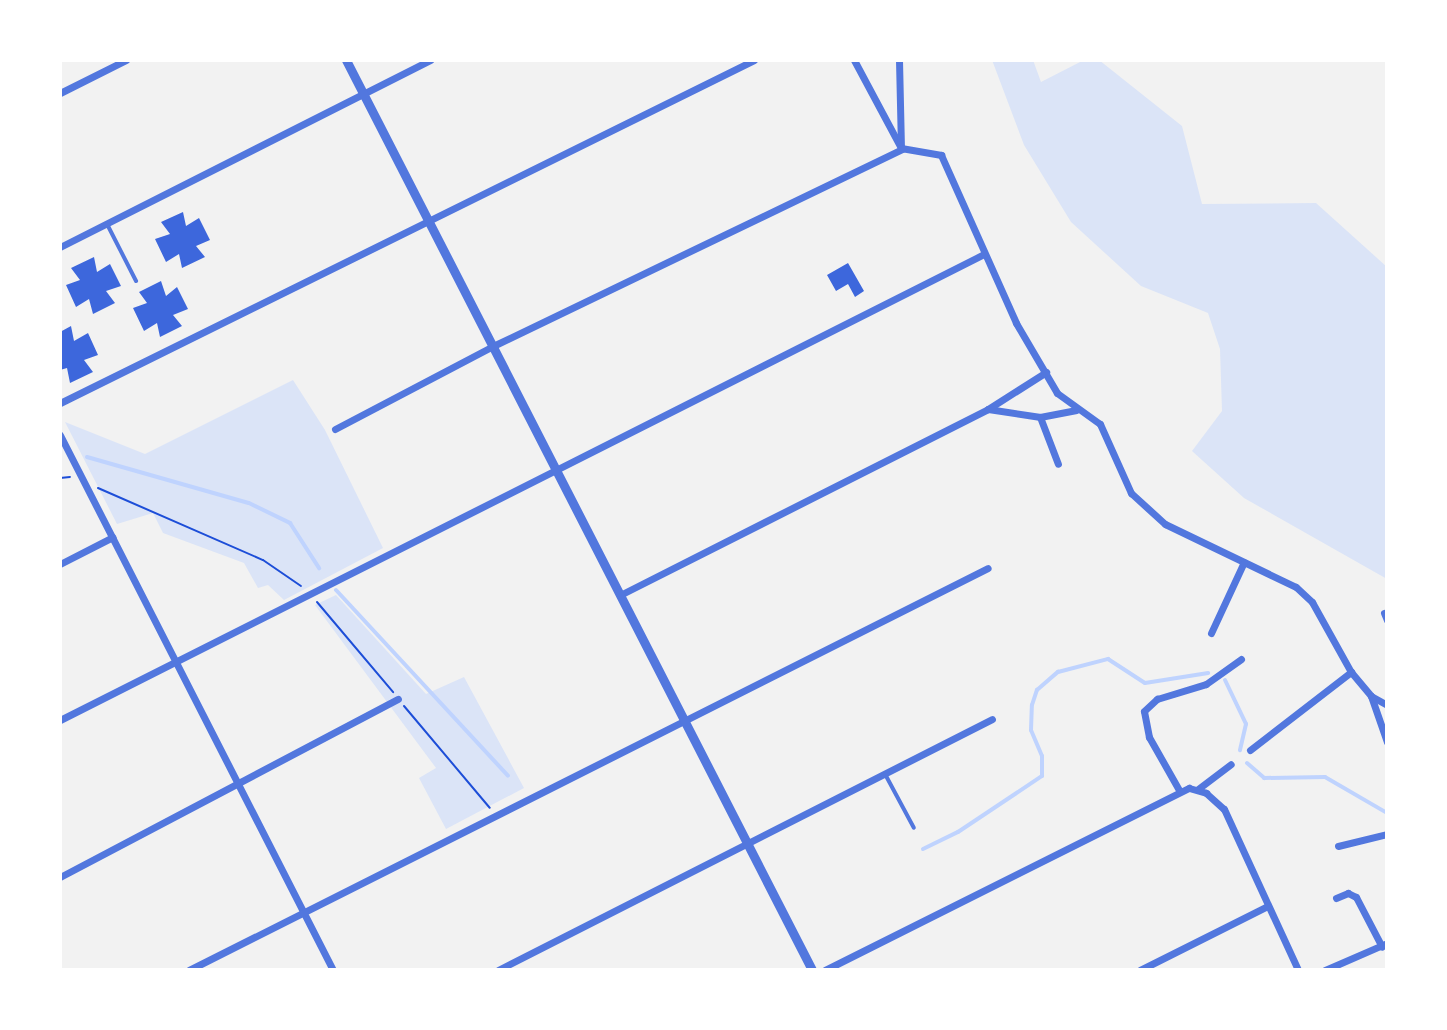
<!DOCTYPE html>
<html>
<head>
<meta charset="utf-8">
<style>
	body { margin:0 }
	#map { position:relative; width:1447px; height:1030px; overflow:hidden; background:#f2f2f2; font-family:"DejaVu Sans",sans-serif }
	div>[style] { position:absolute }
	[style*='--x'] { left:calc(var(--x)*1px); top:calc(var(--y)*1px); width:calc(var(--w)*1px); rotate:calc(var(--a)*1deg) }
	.green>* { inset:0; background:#dbe4f7 }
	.stream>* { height:4px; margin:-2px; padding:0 2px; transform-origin:2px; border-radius:2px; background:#bfd3fe }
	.building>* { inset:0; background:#3d67dc }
	.path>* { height:2px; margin:-1px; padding:0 1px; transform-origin:1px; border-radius:1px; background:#1d4ed8 }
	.service>* { height:4px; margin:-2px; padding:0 2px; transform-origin:2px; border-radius:2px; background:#5277de }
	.minor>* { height:7px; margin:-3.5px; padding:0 3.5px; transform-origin:3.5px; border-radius:3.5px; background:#5277de }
	.tertiary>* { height:9px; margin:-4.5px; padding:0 4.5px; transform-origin:4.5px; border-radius:4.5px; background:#5277de }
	span { translate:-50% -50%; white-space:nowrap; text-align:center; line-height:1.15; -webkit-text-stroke:6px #fff; paint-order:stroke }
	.frame { position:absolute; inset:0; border:62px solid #fff; pointer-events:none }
</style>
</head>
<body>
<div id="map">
	<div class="green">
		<i style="clip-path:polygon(992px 60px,1033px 60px,1041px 82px,1084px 60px,1099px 60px,1182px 126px,1202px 204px,1316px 203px,1387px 267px,1387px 579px,1244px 498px,1192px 451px,1222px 411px,1220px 349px,1208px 313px,1141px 286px,1071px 222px,1024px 145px)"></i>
		<i style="clip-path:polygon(293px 380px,325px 430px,383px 548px,284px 600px,268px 585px,258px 588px,244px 563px,163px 533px,153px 513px,117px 524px,65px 422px,145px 454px)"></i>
		<i style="clip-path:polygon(336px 595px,426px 694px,464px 677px,524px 788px,446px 829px,419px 778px,436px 768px,315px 605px)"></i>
	</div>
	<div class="stream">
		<i style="--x:87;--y:457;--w:168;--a:15.9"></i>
		<i style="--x:249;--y:503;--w:46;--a:26"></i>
		<i style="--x:290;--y:523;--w:54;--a:57.2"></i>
		<i style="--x:336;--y:590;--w:253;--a:47.2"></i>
		<i style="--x:1225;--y:680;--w:49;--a:64.5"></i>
		<i style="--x:1246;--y:724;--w:27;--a:103"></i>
		<i style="--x:1247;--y:763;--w:23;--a:41"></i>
		<i style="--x:1264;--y:778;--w:61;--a:-0.9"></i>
		<i style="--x:1325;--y:777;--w:72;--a:30.1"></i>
		<i style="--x:923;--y:849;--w:39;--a:-26"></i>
		<i style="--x:958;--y:832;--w:101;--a:-33.7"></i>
		<i style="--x:1042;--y:776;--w:20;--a:-90"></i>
		<i style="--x:1042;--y:756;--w:28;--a:-113"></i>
		<i style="--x:1031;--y:730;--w:25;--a:-88"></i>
		<i style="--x:1032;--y:705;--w:16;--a:-72"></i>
		<i style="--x:1037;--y:690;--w:28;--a:-41"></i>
		<i style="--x:1058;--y:672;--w:52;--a:-14.6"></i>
		<i style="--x:1108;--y:659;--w:44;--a:33"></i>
		<i style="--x:1145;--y:683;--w:64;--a:-9"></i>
	</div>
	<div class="building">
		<i style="clip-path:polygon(183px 212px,186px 226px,199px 218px,210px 240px,196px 246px,205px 257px,182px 268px,179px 254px,166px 262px,155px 239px,170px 234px,161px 222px)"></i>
		<i style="clip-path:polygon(94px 257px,97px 272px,110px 264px,121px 286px,106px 291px,115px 303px,93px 314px,89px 299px,76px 307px,66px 285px,80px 280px,71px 268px)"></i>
		<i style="clip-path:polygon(848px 263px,864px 291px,855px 297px,848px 284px,836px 291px,827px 275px)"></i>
		<i style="clip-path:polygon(161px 281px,166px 296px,177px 287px,188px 309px,173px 315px,182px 326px,160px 337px,157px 323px,144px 331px,133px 308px,147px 303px,139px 292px)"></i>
		<i style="clip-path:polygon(71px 326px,74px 341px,88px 333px,98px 355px,84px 360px,93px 372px,70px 383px,67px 368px,60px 370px,60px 332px)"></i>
	</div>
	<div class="path">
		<i style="--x:60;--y:478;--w:10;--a:-6"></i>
		<i style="--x:98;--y:488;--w:180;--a:23.6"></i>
		<i style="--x:263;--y:560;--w:46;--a:34.4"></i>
		<i style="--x:317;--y:602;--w:118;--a:49.8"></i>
		<i style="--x:404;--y:706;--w:133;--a:49.9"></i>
	</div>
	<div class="service">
		<i style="--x:107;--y:224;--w:64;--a:63"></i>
		<i style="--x:885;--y:774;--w:61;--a:61.8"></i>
	</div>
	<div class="minor">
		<i style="--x:854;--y:60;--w:98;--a:61.9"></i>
		<i style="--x:899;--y:60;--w:88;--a:88.7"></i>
		<i style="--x:901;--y:148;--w:41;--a:9.9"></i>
		<i style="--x:941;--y:155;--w:184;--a:65.9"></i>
		<i style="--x:1016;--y:323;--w:81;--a:59.6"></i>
		<i style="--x:1057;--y:393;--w:53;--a:35.8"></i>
		<i style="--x:1100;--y:424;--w:76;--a:65.8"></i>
		<i style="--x:1131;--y:493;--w:46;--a:42.4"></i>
		<i style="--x:1165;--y:524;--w:145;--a:25.7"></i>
		<i style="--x:1296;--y:587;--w:22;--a:43"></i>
		<i style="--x:1312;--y:602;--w:80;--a:60.9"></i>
		<i style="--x:1351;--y:672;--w:31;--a:50"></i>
		<i style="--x:1371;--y:696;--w:18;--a:29"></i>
		<i style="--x:60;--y:93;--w:74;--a:-26.6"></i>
		<i style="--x:60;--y:247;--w:415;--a:-26.8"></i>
		<i style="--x:60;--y:403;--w:774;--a:-26.3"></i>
		<i style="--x:988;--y:409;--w:53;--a:8.7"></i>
		<i style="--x:1040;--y:417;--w:37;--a:-11"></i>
		<i style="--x:1040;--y:417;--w:50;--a:69"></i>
		<i style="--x:335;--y:429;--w:178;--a:-27.7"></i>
		<i style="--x:493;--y:346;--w:455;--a:-25.7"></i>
		<i style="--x:60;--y:435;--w:601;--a:62.97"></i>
		<i style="--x:60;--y:564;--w:59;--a:-27"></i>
		<i style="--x:622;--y:594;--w:410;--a:-26.8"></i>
		<i style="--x:988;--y:409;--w:69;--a:-32.5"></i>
		<i style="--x:1384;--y:613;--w:8;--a:67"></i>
		<i style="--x:1211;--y:633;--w:78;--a:-65.1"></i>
		<i style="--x:1371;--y:696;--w:49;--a:70.8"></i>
		<i style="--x:60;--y:720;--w:1035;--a:-26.76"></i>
		<i style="--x:1250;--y:750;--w:128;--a:-37.7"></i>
		<i style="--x:1198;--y:789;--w:41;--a:-37.1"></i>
		<i style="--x:1179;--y:790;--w:61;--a:-119.5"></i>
		<i style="--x:1149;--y:737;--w:26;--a:-101"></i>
		<i style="--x:1144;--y:711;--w:18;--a:-43"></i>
		<i style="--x:1157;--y:699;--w:51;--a:-17"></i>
		<i style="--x:1206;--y:684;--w:43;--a:-35.5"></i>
		<i style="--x:1338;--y:846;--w:50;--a:-13.8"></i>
		<i style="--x:60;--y:877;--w:382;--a:-27.8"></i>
		<i style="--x:1336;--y:898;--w:13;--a:-23"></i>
		<i style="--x:1348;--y:893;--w:9;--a:27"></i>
		<i style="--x:1356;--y:897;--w:56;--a:62.5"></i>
		<i style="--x:189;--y:970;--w:894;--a:-26.71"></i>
		<i style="--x:498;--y:970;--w:554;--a:-26.93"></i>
		<i style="--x:825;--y:970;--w:407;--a:-26.6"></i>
		<i style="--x:1189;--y:788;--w:18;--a:16"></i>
		<i style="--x:1206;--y:793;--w:24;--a:42"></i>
		<i style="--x:1224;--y:809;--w:177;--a:65.3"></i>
		<i style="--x:1140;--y:970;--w:143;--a:-26.6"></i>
		<i style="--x:1325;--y:970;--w:68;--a:-23.5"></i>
	</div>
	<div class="tertiary">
		<i style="--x:346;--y:60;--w:1022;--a:62.88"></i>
	</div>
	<div class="frame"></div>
</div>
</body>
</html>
